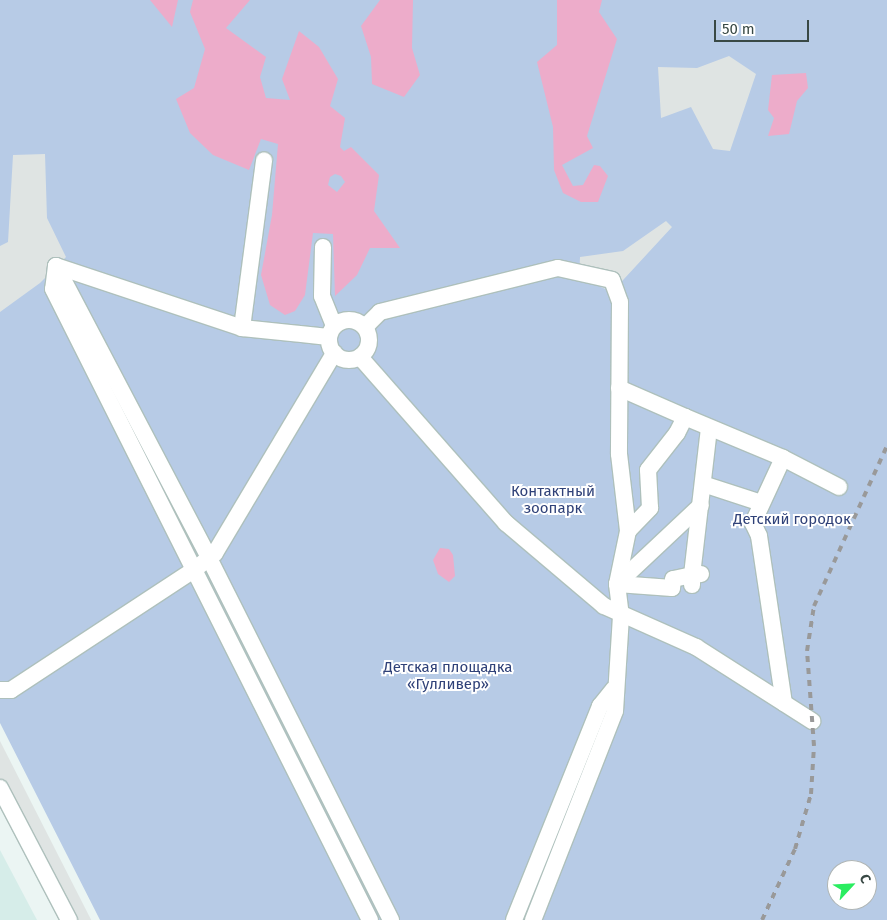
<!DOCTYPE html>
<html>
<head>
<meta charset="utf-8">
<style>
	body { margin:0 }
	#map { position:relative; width:887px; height:920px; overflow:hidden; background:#ebf5f3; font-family:"Fira Sans",sans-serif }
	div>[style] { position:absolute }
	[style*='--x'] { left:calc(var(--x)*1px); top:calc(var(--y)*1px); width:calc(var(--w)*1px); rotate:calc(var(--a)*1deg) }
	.education>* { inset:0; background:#d6ede9 }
	.green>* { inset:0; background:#b7cbe6 }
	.parking>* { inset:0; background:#dfe4e3; transform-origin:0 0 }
	.water>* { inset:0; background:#edacca }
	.roads { filter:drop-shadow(1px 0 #aec0bc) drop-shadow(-1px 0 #aec0bc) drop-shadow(0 1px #aec0bc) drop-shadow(0 -1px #aec0bc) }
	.minor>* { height:16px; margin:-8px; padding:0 8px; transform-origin:8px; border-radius:8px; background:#fff }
	.minor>.ring { margin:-8px; padding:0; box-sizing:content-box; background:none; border:16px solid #fff; border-radius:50% }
	.rail>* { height:4px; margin-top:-2px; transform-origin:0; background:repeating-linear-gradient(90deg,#999 0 6px,transparent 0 12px) }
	span { translate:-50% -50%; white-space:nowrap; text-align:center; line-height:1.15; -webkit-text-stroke:4px #fff; paint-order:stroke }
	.park-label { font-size:15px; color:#2f4178 }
	.north { position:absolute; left:827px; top:860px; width:50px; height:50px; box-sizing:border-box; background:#fff; border:1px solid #b0b6b5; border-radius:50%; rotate:65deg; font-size:14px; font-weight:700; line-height:20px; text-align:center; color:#394945 }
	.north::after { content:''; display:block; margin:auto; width:18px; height:22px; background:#2aed60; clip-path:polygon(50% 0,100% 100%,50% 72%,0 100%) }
	.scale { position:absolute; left:714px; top:20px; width:95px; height:22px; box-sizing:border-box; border:2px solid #394945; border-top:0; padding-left:6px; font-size:15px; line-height:18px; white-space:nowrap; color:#394945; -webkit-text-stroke:4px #fff; paint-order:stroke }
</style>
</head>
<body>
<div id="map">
	<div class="education">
		<i style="clip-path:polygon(0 850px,37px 920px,0 920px)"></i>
	</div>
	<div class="green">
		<i style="clip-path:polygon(evenodd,0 0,887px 0,887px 920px,100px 920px,0 723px,0 0,837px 870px,867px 870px,867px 900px,837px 900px,837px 870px)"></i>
	</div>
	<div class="parking">
		<i style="clip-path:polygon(729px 56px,756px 74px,730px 151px,713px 149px,691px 107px,661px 118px,658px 67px,697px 68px)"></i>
		<i style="clip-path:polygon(45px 154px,47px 218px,66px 257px,40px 283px,0 312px,0 246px,8px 242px,13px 155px)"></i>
		<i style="clip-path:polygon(666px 221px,672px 227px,612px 292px,579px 277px,580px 257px,623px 251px)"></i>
		<i style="left:0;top:741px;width:201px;height:21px;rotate:63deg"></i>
	</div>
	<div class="water">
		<i style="clip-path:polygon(150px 0,178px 0,172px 27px)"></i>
		<i style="clip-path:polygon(evenodd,193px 0,250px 0,226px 28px,266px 57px,260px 77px,266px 98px,290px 100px,282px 79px,299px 31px,319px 47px,338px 79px,330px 106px,345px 118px,340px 147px,344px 151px,351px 147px,379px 175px,374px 211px,400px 248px,370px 248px,357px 275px,335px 296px,333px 234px,313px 233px,305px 295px,295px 311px,285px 315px,270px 305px,261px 275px,272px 215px,278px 144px,261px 139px,249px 170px,213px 155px,190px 133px,176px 99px,194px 88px,205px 49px,190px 12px,193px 0,335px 174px,341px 176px,345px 182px,337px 192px,328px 185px,330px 177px,335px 174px)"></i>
		<i style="clip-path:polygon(380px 0,413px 0,412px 48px,420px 75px,404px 97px,372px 84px,371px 57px,361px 26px)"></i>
		<i style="clip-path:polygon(557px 0,602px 0,599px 12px,617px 39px,587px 136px,593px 148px,562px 165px,573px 186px,583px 185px,594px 165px,600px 166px,608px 176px,598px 202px,581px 202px,563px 193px,554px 170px,553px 127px,537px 62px,557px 45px)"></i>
		<i style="clip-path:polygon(806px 73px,808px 88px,797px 101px,789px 134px,768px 136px,774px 118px,768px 110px,772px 75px)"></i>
		<i style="clip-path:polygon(440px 548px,449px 549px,453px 555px,455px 576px,449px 582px,438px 574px,433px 560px)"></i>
	</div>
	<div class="roads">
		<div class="minor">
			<i style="--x:323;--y:247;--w:49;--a:91.2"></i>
			<i style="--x:322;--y:296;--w:32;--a:68"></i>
			<i style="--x:56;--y:266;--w:330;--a:62.3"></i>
			<i style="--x:209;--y:558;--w:405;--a:63.3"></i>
			<i style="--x:56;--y:266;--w:23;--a:97"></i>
			<i style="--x:53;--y:289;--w:706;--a:63.33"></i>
			<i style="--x:56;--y:266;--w:196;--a:18.4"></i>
			<i style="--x:242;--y:328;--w:87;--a:5.9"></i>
			<i class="ring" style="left:329px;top:320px;width:24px;height:24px"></i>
			<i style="--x:365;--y:327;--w:21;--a:-45"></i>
			<i style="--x:380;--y:312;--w:183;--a:-13.9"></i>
			<i style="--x:558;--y:268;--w:55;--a:12.5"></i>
			<i style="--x:612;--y:280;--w:23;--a:70"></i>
			<i style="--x:620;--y:302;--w:152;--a:90.4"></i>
			<i style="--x:619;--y:454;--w:78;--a:83.3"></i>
			<i style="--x:628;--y:531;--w:54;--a:101.7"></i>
			<i style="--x:617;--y:584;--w:32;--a:83"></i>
			<i style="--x:621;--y:616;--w:95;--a:93.6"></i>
			<i style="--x:615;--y:711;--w:225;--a:111.4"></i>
			<i style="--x:242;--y:328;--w:169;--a:-82.5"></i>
			<i style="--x:360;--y:357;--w:221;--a:48.7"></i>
			<i style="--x:506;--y:523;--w:128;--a:40.3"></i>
			<i style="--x:604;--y:606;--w:101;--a:24"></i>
			<i style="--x:696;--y:647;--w:138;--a:32.5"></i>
			<i style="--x:619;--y:388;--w:72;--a:23.7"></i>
			<i style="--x:783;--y:458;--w:72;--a:114.8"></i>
			<i style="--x:753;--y:523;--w:14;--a:65"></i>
			<i style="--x:759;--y:536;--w:169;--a:81.5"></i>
			<i style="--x:703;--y:484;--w:61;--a:18.1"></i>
			<i style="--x:628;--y:531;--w:32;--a:-46"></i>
			<i style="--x:650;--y:508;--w:38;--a:-93"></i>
			<i style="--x:648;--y:470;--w:47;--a:-51.9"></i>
			<i style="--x:677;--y:433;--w:18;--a:-63"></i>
			<i style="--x:685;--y:417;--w:106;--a:22.7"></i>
			<i style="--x:783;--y:458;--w:63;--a:27.4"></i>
			<i style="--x:701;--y:574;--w:9;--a:174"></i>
			<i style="--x:692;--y:575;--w:148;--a:-83.4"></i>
			<i style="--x:692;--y:585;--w:10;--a:-90"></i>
			<i style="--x:692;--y:575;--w:19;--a:168"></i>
			<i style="--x:673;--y:579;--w:9;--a:96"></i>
			<i style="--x:672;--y:588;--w:55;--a:-175.8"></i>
			<i style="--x:617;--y:584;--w:115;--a:-43.2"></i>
			<i style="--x:0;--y:690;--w:11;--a:0"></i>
			<i style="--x:11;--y:690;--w:219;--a:-33.3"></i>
			<i style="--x:194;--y:570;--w:27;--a:-39"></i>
			<i style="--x:215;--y:553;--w:233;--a:-59.2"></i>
			<i style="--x:0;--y:788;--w:149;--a:62.4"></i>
			<i style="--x:514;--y:920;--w:231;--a:-68.1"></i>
			<i style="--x:600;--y:706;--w:22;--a:-51"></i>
		</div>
	</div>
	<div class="rail">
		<i style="--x:762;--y:920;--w:78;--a:-65.1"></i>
		<i style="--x:795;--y:849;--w:57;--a:-73.8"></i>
		<i style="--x:811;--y:794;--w:48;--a:-86.4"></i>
		<i style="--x:814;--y:746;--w:95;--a:-94.2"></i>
		<i style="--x:807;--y:651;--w:46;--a:-81.2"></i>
		<i style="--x:814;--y:606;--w:176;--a:-65.5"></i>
	</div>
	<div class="park-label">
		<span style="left:553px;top:500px">Контактный<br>зоопарк</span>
		<span style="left:792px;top:520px">Детский городок</span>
		<span style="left:448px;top:676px">Детская площадка<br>«Гулливер»</span>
	</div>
	<div class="north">С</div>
	<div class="scale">50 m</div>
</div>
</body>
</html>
